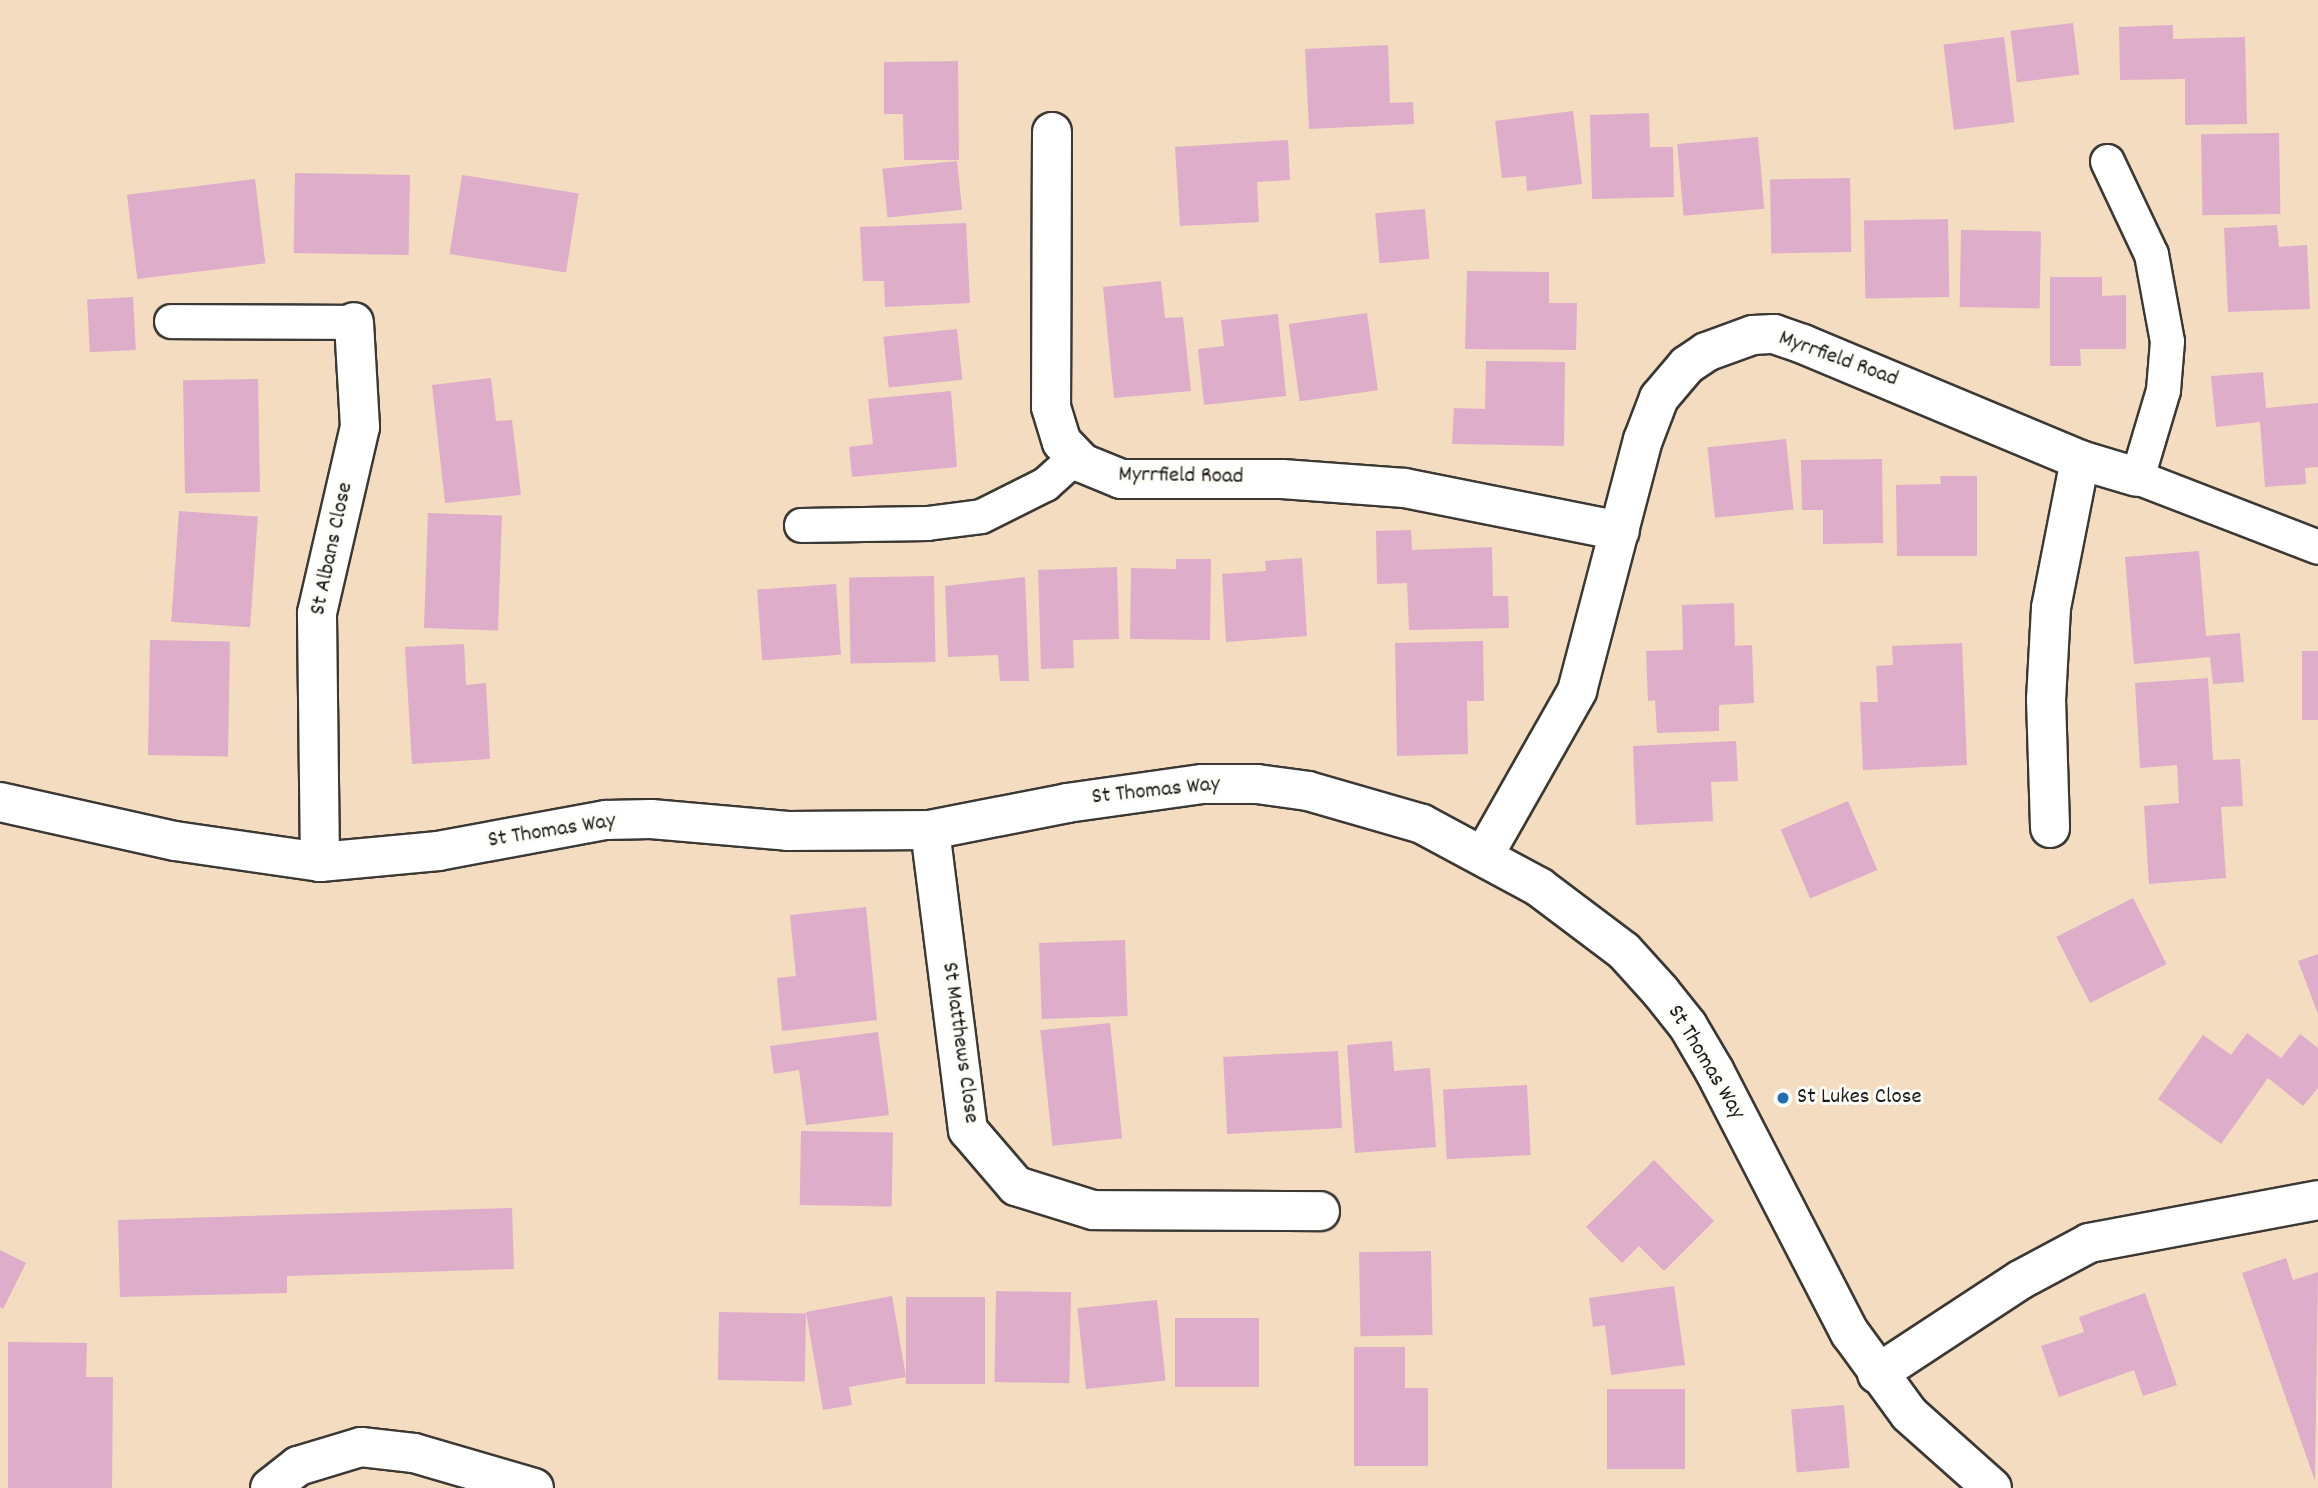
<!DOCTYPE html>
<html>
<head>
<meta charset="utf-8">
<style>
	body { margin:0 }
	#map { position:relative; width:2318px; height:1488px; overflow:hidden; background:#f4dcc0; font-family:Dekko,sans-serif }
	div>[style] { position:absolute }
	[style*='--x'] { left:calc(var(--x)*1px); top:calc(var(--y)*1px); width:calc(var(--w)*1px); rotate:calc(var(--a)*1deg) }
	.building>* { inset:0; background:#ddadc9; transform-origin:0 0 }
	.roads { filter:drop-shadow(2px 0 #3c3935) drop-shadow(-2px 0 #3c3935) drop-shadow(0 2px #3c3935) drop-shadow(0 -2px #3c3935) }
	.service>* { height:33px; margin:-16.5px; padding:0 16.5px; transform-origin:16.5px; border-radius:16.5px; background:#fff }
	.minor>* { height:38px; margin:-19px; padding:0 19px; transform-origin:19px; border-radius:19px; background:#fff }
	.dots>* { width:19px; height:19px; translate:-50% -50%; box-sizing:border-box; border:4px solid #fdfcf7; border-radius:50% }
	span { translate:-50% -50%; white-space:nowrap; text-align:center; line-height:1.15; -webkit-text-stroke:6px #fdfcf7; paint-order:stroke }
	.street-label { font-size:23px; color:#1c1c1c }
	.poi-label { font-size:23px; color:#1c1c1c }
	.left { translate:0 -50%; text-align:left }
</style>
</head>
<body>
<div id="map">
	<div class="building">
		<i style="left:2073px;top:23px;width:52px;height:63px;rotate:83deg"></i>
		<i style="clip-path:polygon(2173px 25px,2173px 39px,2245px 37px,2247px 124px,2185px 125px,2185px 79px,2120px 80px,2119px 27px)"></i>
		<i style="left:2004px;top:37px;width:86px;height:61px;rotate:83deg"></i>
		<i style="clip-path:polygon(1388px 45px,1390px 103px,1413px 102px,1414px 124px,1309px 129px,1305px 49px)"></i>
		<i style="clip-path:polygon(958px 61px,959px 160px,904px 160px,903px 114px,884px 114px,884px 62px)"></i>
		<i style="clip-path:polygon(1573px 111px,1582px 184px,1527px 191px,1526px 176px,1502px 178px,1495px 121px)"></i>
		<i style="clip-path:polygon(1649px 113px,1650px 147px,1673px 147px,1674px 197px,1592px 199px,1590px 115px)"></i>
		<i style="left:2279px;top:133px;width:81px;height:78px;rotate:89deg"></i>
		<i style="left:1758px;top:137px;width:72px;height:81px;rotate:85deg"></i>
		<i style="clip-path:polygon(1288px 140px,1290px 180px,1257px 182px,1259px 222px,1180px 226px,1175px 147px)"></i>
		<i style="left:957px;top:161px;width:49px;height:75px;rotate:84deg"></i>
		<i style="left:295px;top:173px;width:115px;height:80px;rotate:1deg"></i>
		<i style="left:462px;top:175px;width:118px;height:80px;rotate:9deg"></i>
		<i style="left:1850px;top:178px;width:74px;height:80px;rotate:89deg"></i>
		<i style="left:255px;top:179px;width:85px;height:129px;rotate:83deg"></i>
		<i style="left:1425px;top:209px;width:50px;height:50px;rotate:85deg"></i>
		<i style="left:1948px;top:219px;width:78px;height:84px;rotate:89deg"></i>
		<i style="clip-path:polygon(966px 223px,970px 303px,885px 307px,884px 281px,863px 281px,860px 227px)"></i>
		<i style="clip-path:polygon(2277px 225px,2279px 247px,2307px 245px,2310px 309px,2228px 312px,2224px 228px)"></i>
		<i style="left:1961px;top:230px;width:80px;height:77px;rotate:1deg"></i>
		<i style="clip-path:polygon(1467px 271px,1549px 272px,1549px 303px,1577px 303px,1576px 350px,1465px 349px)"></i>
		<i style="clip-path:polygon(2050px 277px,2102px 277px,2102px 296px,2126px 295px,2126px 349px,2080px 349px,2081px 366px,2050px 366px)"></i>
		<i style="clip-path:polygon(1161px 281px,1165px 318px,1183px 317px,1191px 391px,1114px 398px,1103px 287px)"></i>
		<i style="left:133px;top:297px;width:53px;height:46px;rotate:87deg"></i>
		<i style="left:1367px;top:313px;width:78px;height:79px;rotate:82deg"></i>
		<i style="clip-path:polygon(1278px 314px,1286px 396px,1204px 405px,1198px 349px,1224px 346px,1221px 320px)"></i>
		<i style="left:957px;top:329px;width:51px;height:74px;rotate:84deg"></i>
		<i style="clip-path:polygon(1486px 361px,1565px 362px,1564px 446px,1452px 444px,1454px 408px,1485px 409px)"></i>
		<i style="clip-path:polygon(2263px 372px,2266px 408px,2318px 403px,2318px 467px,2305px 468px,2306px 484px,2265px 487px,2260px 422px,2216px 427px,2211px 376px)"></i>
		<i style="clip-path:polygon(491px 378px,496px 421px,512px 420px,521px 495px,445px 503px,432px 385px)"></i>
		<i style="left:258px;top:379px;width:113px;height:75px;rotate:89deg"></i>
		<i style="clip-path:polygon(951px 391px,957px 467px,852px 477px,849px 447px,873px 444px,868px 399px)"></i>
		<i style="left:1786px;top:439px;width:71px;height:79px;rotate:84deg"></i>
		<i style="clip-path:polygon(1882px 459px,1883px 543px,1823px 544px,1823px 510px,1802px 510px,1801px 460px)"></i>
		<i style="clip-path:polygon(1940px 476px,1977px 476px,1977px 556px,1897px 556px,1896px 485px,1941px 484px)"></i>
		<i style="left:179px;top:511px;width:79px;height:111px;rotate:4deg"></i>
		<i style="left:428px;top:513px;width:74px;height:115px;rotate:2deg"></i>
		<i style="clip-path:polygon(1411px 530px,1412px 550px,1492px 547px,1493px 596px,1508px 596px,1509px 628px,1409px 630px,1407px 583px,1377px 584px,1376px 531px)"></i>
		<i style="clip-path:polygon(2199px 551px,2206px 636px,2240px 633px,2244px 682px,2213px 684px,2210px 657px,2134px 664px,2125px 557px)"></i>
		<i style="clip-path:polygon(1302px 558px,1307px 636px,1226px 642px,1222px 574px,1266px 571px,1265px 561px)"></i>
		<i style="clip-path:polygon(1176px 559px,1211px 559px,1210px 640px,1130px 639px,1131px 568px,1176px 569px)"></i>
		<i style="clip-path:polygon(1117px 567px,1119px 639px,1073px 640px,1074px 668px,1041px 669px,1038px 570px)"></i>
		<i style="left:934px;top:576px;width:86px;height:85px;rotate:89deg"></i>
		<i style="clip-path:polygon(1025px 577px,1029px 681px,1000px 681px,998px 655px,948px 657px,945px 586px)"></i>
		<i style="left:836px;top:584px;width:71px;height:79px;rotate:86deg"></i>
		<i style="clip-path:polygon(1734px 603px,1735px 646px,1752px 645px,1754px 703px,1719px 705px,1719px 731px,1657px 733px,1655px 700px,1648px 701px,1646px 651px,1683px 650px,1682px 605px)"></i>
		<i style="left:150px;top:640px;width:80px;height:115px;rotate:1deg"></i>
		<i style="clip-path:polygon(1483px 641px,1484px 701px,1467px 701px,1468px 754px,1397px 756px,1395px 643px)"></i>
		<i style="clip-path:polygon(1962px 643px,1967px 765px,1863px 770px,1860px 702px,1878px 702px,1876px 666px,1893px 665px,1892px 646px)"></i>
		<i style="clip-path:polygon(464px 644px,466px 685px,486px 683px,490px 759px,412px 764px,405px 647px)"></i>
		<i style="left:2318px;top:651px;width:69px;height:16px;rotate:90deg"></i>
		<i style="clip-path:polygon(2208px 678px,2213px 760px,2240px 759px,2243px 806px,2221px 807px,2226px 878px,2149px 884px,2144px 806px,2179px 803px,2177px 765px,2140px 768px,2135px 683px)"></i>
		<i style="clip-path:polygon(1736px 741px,1738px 781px,1711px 782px,1713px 821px,1636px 825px,1633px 746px)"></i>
		<i style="left:1848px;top:801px;width:75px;height:73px;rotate:67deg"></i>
		<i style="left:2133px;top:898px;width:74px;height:86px;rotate:63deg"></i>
		<i style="clip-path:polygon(866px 907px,877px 1020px,782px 1031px,777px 978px,796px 976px,790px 915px)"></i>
		<i style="left:1125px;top:940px;width:76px;height:86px;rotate:88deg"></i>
		<i style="clip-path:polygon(2318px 954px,2318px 1014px,2298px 961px)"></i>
		<i style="left:1110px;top:1023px;width:116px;height:70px;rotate:84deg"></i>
		<i style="clip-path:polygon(878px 1032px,889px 1115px,806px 1125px,799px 1070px,774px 1074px,770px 1046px)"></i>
		<i style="clip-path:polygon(2247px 1033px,2281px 1058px,2300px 1034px,2318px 1048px,2318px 1088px,2303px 1106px,2268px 1078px,2221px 1144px,2158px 1099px,2203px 1035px,2231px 1055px)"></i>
		<i style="clip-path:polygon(1392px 1041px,1394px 1071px,1430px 1068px,1436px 1147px,1355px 1153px,1347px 1045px)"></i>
		<i style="left:1338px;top:1051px;width:77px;height:115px;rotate:87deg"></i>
		<i style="left:1527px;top:1085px;width:70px;height:84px;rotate:87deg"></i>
		<i style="left:801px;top:1131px;width:92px;height:74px;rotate:1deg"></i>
		<i style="clip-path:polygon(1654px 1160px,1714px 1221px,1664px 1271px,1639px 1246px,1622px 1263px,1586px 1227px)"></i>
		<i style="clip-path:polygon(512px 1208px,514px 1269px,287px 1276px,287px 1293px,120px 1297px,118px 1220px)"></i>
		<i style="clip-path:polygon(0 1250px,26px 1263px,3px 1309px,0 1307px)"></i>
		<i style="left:1431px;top:1251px;width:84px;height:72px;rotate:89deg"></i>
		<i style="clip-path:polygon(2286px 1258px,2293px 1280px,2318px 1272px,2315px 1481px,2242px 1273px)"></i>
		<i style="clip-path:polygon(1674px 1286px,1685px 1365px,1611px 1375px,1605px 1325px,1593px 1327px,1589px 1298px)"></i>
		<i style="left:996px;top:1291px;width:75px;height:91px;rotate:1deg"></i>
		<i style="clip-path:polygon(2145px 1293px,2177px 1385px,2143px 1396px,2134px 1370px,2059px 1397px,2041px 1346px,2084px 1332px,2079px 1317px)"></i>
		<i style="clip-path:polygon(892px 1296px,906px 1377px,849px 1387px,852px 1405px,823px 1410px,806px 1312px)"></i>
		<i style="left:985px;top:1297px;width:87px;height:79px;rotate:90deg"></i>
		<i style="left:1157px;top:1300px;width:81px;height:80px;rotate:84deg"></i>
		<i style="left:719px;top:1312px;width:87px;height:68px;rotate:1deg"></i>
		<i style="left:1175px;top:1318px;width:84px;height:69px"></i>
		<i style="clip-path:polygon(8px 1342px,87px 1343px,86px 1377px,113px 1377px,112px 1488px,8px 1488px)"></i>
		<i style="clip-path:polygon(1354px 1347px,1405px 1347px,1405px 1388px,1428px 1388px,1428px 1466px,1354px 1466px)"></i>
		<i style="left:1607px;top:1389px;width:78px;height:80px"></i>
		<i style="left:1844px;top:1405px;width:63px;height:53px;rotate:85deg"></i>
	</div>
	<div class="roads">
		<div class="service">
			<i style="--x:2107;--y:161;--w:103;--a:64.7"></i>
			<i style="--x:2151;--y:254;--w:88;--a:79.6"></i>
			<i style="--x:2167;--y:341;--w:49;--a:94.7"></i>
			<i style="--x:2163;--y:390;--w:91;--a:106.6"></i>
			<i style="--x:2137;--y:477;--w:194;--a:21.1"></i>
			<i style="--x:171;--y:321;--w:183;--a:0.3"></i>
			<i style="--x:801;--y:525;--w:126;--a:-0.9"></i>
			<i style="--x:927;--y:523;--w:54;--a:-7.4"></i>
			<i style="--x:981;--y:516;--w:72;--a:-26.6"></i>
			<i style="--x:1045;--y:484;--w:40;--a:-42"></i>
		</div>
		<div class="minor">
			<i style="--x:1052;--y:132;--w:275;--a:90.2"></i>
			<i style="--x:1051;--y:407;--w:37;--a:73"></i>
			<i style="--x:1062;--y:442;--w:29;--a:46"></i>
			<i style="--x:1082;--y:463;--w:42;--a:22.3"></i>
			<i style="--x:1121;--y:479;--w:161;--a:0"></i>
			<i style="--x:1282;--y:479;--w:123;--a:4.2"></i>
			<i style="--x:1405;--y:488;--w:219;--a:11.3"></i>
			<i style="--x:2080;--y:460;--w:59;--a:16.6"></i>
			<i style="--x:0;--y:802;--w:179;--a:12.6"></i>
			<i style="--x:175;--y:841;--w:147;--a:8.2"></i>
			<i style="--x:320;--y:862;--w:119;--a:-5.3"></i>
			<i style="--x:438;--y:851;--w:171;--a:-10.5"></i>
			<i style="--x:606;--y:820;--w:45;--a:-1.3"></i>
			<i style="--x:651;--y:819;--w:137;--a:5"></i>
			<i style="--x:787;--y:831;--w:143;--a:-0.4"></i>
			<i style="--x:930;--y:830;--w:140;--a:-11.1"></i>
			<i style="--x:1067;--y:803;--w:137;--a:-8"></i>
			<i style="--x:1203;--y:784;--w:54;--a:0"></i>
			<i style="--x:1257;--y:784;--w:51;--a:7.8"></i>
			<i style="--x:1308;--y:791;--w:119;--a:16.1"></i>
			<i style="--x:1422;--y:824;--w:133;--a:28.3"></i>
			<i style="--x:1539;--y:887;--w:106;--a:37"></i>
			<i style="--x:1624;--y:951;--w:55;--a:47.9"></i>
			<i style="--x:1661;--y:992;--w:43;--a:51.5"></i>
			<i style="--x:1688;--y:1026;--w:53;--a:59.6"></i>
			<i style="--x:1715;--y:1072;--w:294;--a:62.7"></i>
			<i style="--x:1850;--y:1333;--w:100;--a:53.9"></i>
			<i style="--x:1909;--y:1414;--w:111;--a:41.7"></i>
			<i style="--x:930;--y:830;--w:302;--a:82.8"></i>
			<i style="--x:968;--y:1130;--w:74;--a:49.4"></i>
			<i style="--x:1016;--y:1186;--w:81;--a:17.3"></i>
			<i style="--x:1093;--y:1210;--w:227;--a:0.3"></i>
			<i style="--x:1484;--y:855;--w:189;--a:-60.4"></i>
			<i style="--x:1577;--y:691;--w:260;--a:-75.3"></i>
			<i style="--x:1643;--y:440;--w:45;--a:-69.1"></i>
			<i style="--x:1659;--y:398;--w:43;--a:-49.7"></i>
			<i style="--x:1687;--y:365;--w:23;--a:-34"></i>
			<i style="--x:1706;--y:352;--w:50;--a:-19.9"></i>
			<i style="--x:1753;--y:335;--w:21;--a:-3"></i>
			<i style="--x:1774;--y:334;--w:31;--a:19"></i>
			<i style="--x:1803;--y:344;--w:300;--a:22.7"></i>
			<i style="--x:2080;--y:460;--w:151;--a:101.1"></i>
			<i style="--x:2051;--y:608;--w:91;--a:93.1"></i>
			<i style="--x:2046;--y:699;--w:129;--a:88.2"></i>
			<i style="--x:320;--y:862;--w:249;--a:-90.7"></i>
			<i style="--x:317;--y:613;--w:191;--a:-77"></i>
			<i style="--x:360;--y:427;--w:105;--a:-93.3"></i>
			<i style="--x:1877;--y:1374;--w:171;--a:-33.3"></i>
			<i style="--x:2020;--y:1280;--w:78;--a:-28.2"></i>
			<i style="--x:2089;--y:1243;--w:233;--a:-10.6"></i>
			<i style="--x:270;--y:1488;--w:36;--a:-38"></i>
			<i style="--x:298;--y:1466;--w:66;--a:-16.8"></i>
			<i style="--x:361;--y:1447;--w:53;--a:6.5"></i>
			<i style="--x:414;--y:1453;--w:125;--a:16.3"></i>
		</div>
	</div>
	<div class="dots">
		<i style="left:1783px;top:1098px;background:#1f6fb2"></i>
	</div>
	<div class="street-label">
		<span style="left:1838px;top:360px;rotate:20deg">Myrrfield Road</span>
		<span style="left:1181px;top:477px;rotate:1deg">Myrrfield Road</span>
		<span style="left:333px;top:549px;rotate:-78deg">St Albans Close</span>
		<span style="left:1156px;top:792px;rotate:-6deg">St Thomas Way</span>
		<span style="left:552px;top:832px;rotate:-9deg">St Thomas Way</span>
		<span style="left:959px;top:1043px;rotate:82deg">St Matthews Close</span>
		<span style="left:1705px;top:1063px;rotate:59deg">St Thomas Way</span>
	</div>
	<div class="poi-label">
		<span class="left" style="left:1797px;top:1098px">St Lukes Close</span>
	</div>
</div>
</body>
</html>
